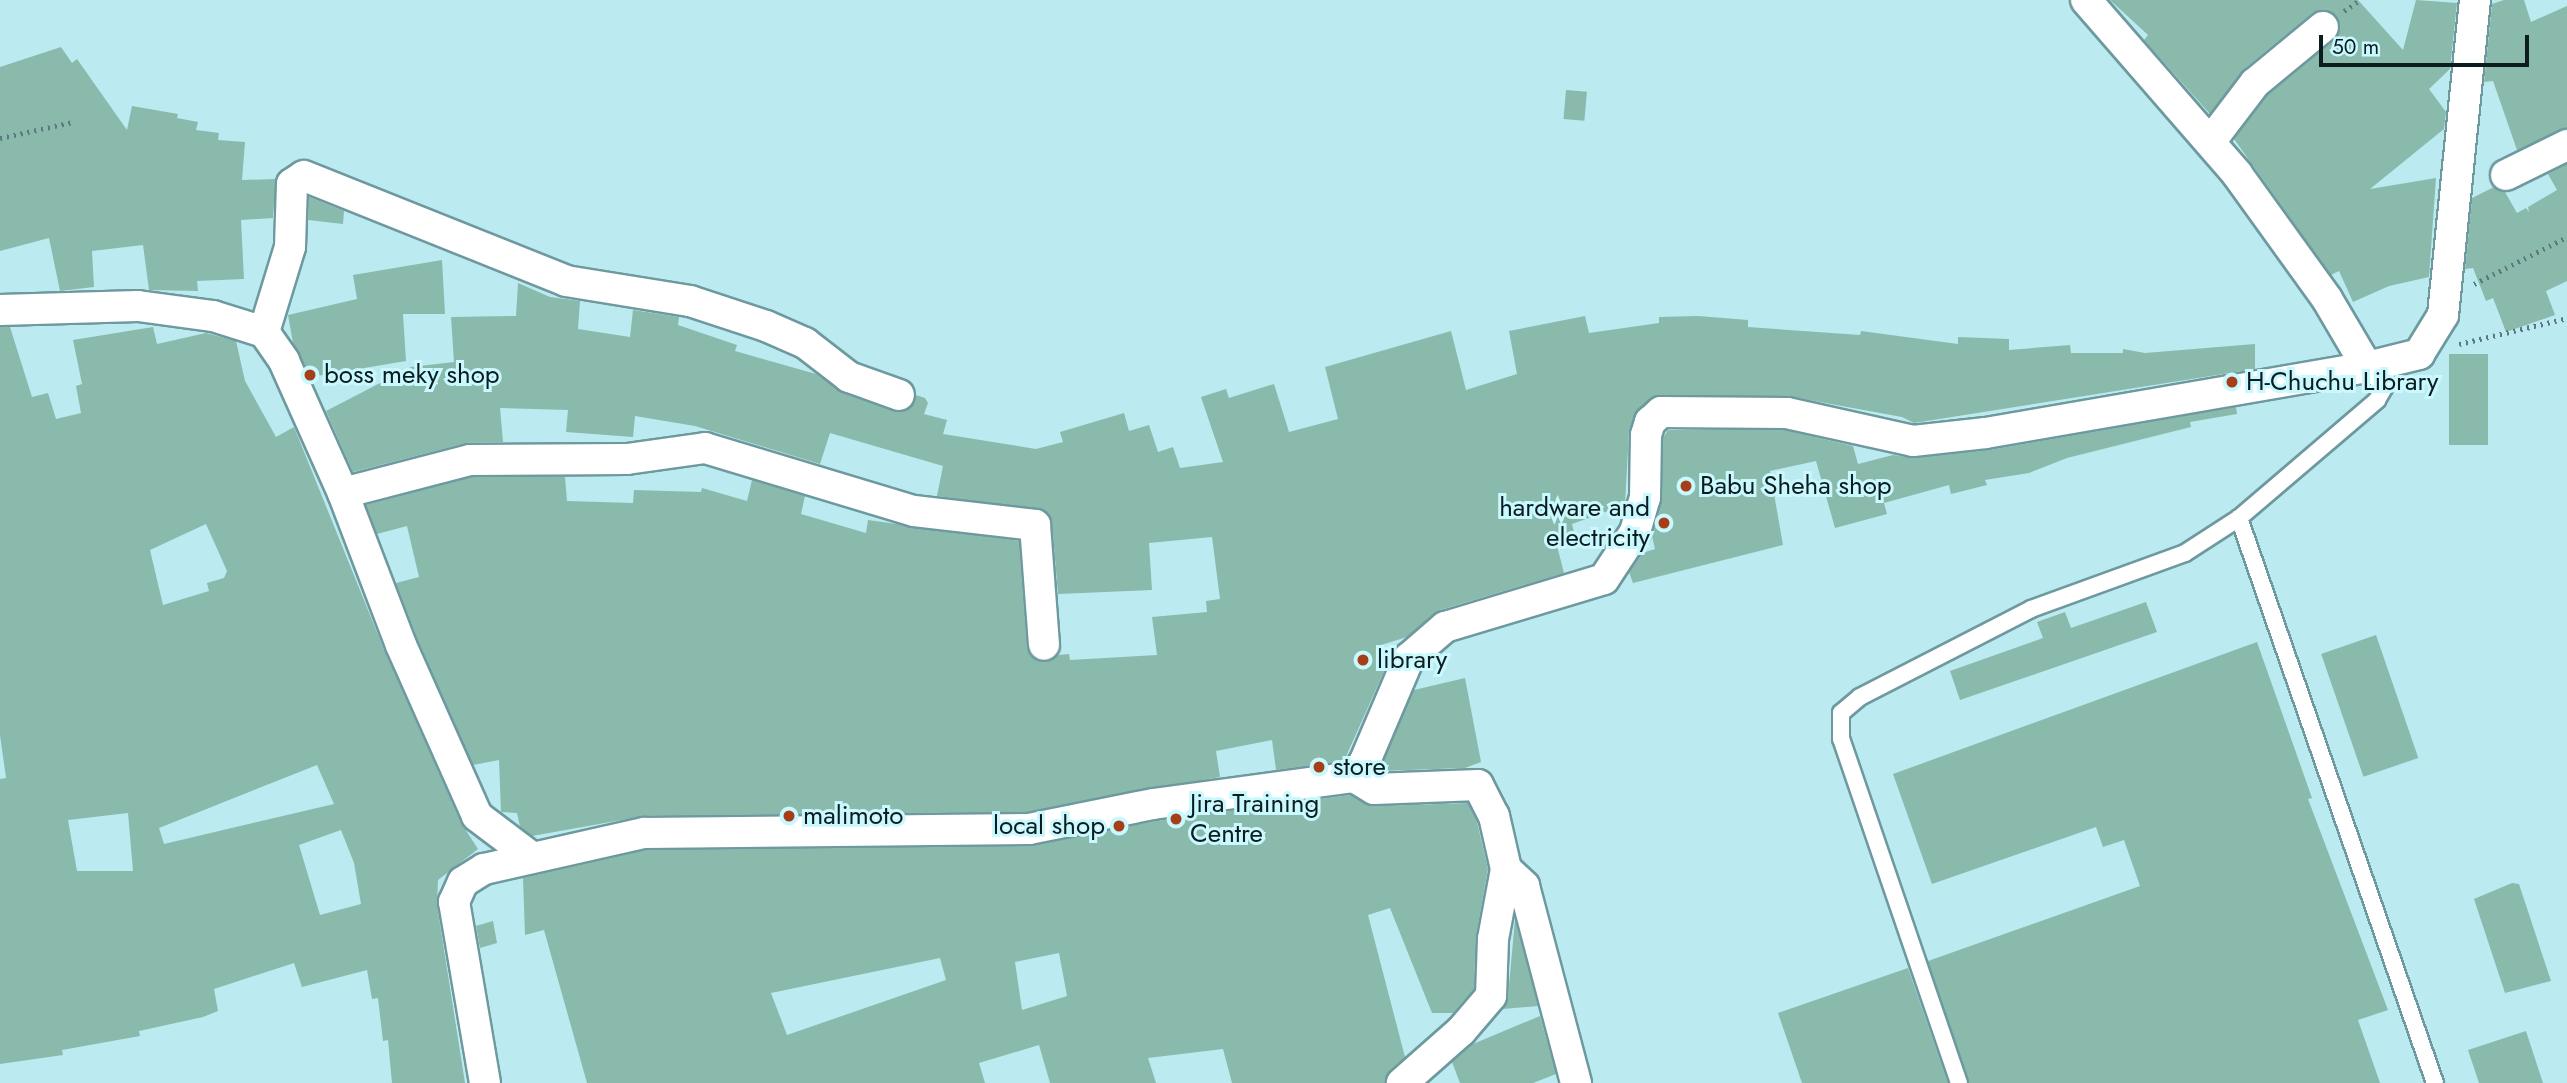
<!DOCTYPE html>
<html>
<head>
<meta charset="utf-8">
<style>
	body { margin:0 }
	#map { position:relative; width:2567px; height:1083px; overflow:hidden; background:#bceaf1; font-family:Jost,sans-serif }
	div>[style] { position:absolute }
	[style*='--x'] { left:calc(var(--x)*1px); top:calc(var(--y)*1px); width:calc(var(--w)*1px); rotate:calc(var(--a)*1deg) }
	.building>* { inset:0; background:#8abaab; transform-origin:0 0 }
	.path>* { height:4.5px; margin-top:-2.25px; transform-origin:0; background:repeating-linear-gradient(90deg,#5b797e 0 2px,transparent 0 7px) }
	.roads { filter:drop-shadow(2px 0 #6d999f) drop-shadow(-2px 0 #6d999f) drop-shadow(0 2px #6d999f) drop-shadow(0 -2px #6d999f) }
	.lane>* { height:16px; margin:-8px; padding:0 8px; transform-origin:8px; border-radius:8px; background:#fff }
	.street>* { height:30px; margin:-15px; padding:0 15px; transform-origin:15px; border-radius:15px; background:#fff }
	.dots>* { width:19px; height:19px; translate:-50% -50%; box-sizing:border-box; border:4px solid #c9f8fe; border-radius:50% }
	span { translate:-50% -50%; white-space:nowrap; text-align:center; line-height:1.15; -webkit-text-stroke:6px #c9f8fe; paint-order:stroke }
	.poi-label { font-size:26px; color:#0c1d20 }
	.left { translate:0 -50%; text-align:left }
	.right { translate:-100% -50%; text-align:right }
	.scale { position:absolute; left:2319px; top:35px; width:210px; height:32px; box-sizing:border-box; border:4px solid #0c1d20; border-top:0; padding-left:9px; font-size:21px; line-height:24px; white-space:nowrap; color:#0c1d20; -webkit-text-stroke:5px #c9f8fe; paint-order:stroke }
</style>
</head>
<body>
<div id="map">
	<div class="building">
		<i style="clip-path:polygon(2110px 0,2358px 0,2403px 50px,2416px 0,2457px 3px,2450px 69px,2429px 89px,2446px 112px,2444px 129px,2370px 189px,2436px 178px,2429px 277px,2389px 286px,2353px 302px,2339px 271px,2331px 275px,2234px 139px,2268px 95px,2335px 40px,2340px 25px,2336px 15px,2321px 10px,2312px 13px,2244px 69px,2210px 114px,2144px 40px,2148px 35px)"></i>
		<i style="clip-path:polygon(2504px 0,2524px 0,2531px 22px,2567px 6px,2567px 128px,2517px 150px,2493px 81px,2484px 82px,2492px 4px)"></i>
		<i style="clip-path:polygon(61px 47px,72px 63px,77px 59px,127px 130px,132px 106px,178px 114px,177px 118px,198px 122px,196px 130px,219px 133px,218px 140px,245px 142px,242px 180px,276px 179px,273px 218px,241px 220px,244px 279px,197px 281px,198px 291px,149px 290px,143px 245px,92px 251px,94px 287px,60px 291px,49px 238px,0 251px,0 67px)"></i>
		<i style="left:1566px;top:90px;width:21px;height:29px;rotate:5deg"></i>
		<i style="clip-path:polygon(2567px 164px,2567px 281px,2546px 291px,2555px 315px,2506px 332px,2493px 298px,2486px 301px,2473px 268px,2465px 269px,2472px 198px,2494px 187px,2505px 192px,2517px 213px,2526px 208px,2529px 212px,2528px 207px,2557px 190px,2548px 174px)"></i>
		<i style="clip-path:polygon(309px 197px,344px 211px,343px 224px,308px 220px)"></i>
		<i style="clip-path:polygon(442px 260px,445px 314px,403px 314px,406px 361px,311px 377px,293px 343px,288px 315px,357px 299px,353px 275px)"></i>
		<i style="clip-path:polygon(518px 283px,550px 297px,580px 301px,578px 329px,630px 337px,633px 310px,679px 317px,678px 325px,737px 345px,735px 351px,816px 374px,843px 393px,893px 411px,910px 409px,916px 395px,925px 398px,928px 403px,924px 414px,947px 420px,943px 434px,1036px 449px,1063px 442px,1060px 432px,1124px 413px,1129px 431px,1149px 425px,1158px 452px,1173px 447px,1180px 468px,1223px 462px,1201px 397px,1226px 389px,1229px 398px,1274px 384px,1289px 432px,1338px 419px,1325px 367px,1451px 331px,1466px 390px,1517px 374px,1509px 331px,1585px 316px,1589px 333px,1659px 323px,1659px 317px,1698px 316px,1748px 320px,1748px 327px,1860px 335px,1861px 331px,1958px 344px,1958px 337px,2009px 339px,2009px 350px,2070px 345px,2071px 353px,2123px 353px,2123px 349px,2145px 353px,2255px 344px,2255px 369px,1914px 423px,1902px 417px,1787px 396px,1661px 395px,1650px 399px,1638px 410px,1629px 430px,1625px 505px,1572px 524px,1574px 532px,1555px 538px,1564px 573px,1440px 610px,1407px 637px,1381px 645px,1385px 669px,1344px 761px,1276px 770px,1272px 740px,1216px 751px,1220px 777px,1027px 812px,644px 816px,532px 836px,520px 827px,517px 813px,501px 812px,499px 760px,473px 765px,417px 638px,396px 583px,419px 577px,407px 526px,377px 534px,366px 505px,472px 477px,565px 477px,567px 501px,633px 503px,634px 490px,701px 492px,702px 488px,747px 501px,752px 480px,805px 496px,801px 514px,866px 533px,868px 520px,1019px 541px,1027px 647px,1030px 655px,1045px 662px,1058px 655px,1069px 654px,1070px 660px,1157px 655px,1152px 617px,1207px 612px,1206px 601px,1220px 599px,1212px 537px,1149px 543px,1152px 590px,1058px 594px,1052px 524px,1045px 511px,937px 496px,943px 466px,830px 433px,820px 464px,695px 426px,635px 416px,633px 437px,566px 432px,568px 410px,500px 408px,503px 442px,466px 443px,353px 472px,326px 411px,411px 367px,454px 362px,451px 317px,516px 316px)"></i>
		<i style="clip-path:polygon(evenodd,0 327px,10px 327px,32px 397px,48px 393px,56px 419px,81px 413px,76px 386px,82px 384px,73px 340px,153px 327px,157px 344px,206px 333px,236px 341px,245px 381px,276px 437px,294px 427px,385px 652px,461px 823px,478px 849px,438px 880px,437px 905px,465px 1083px,392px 1083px,388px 1040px,383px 1041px,378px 998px,372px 999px,367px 970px,302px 987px,294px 963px,214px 989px,218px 1011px,203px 1017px,139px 1031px,140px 1036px,62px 1050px,63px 1055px,0 1064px,0 779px,6px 778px,0 735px,0 327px,206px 524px,227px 571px,224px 578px,207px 583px,209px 591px,163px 605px,150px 550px,206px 524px,0 327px,317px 765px,334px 804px,164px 844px,159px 828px,317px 765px,0 327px,128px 813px,133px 871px,77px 871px,68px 820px,128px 813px,0 327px,341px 830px,354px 863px,361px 904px,320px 915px,299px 845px,341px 830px)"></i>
		<i style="left:2488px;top:354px;width:91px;height:39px;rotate:90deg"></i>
		<i style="clip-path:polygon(2236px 407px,2237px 414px,2190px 422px,2191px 427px,2067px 458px,2029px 473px,1985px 480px,1987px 485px,1951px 494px,1949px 485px,1884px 503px,1887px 514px,1835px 528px,1816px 461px,1770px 471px,1783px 545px,1633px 583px,1629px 572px,1642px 553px,1655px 549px,1652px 536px,1662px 499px,1663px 438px,1668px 430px,1785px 430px,1853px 446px,1858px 464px,1893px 455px,1915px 458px,1989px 450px)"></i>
		<i style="clip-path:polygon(2146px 602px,2157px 632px,1960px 700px,1950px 671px,2043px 638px,2037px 622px,2065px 612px,2071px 628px)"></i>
		<i style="left:2376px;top:635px;width:130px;height:58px;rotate:71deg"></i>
		<i style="clip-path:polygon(2257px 642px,2312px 798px,2308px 799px,2388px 1010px,2358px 1020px,2380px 1083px,1969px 1083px,1928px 961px,2140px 886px,2124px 840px,2103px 847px,2096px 827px,1932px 884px,1893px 774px)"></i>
		<i style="clip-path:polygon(1465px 678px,1481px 762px,1465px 768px,1379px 771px,1414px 690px)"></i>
		<i style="clip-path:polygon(evenodd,1350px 795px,1375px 806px,1468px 803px,1477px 822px,1488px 869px,1476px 936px,1474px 989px,1453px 1013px,1432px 1013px,1390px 908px,1368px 915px,1405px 1057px,1390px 1070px,1385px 1083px,1232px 1083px,1223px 1049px,1148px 1058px,1156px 1083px,1050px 1083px,1039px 1045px,979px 1063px,985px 1083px,587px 1083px,544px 930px,525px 935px,523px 878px,646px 850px,1029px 846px,1156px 821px,1350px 795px,1059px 953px,1067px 996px,1022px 1010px,1015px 962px,1059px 953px,1350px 795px,940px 958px,946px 980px,787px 1035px,771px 993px,940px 958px)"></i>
		<i style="clip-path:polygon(2512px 883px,2519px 884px,2551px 981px,2505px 993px,2474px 899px)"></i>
		<i style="clip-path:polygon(1515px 919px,1538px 1006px,1503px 1009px,1508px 997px)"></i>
		<i style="clip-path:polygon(493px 921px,497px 943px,480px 948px,476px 926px)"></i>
		<i style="clip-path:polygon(1908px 968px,1948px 1083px,1802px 1083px,1778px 1013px)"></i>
		<i style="clip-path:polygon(1540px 1016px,1556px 1074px,1533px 1083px,1460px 1083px,1452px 1062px,1473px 1044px)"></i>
		<i style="clip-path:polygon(2526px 1031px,2543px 1083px,2479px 1083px,2468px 1050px)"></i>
	</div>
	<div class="path">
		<i style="--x:2344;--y:11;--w:19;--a:-35"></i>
		<i style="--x:0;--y:138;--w:75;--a:-12.4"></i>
		<i style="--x:2474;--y:284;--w:104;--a:-26.8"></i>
		<i style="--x:2459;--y:344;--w:111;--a:-13.5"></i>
	</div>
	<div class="roads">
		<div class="lane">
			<i style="--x:2239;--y:518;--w:598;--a:70.87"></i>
			<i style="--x:1959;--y:1083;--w:364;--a:-108.9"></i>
			<i style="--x:1841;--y:739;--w:26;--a:-90"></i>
			<i style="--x:1841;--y:713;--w:25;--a:-40"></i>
			<i style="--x:1860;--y:697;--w:192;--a:-27.2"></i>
			<i style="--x:2031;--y:609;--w:164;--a:-20"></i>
			<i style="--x:2185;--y:553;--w:64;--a:-32.9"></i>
			<i style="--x:2239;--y:518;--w:182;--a:-40.5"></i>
			<i style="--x:2377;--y:400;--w:14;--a:-60"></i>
			<i style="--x:2384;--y:388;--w:27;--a:-129"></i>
		</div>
		<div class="street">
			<i style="--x:2086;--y:0;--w:230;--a:49"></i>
			<i style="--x:2237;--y:174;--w:154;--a:54.2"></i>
			<i style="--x:2327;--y:299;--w:79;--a:59.5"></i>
			<i style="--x:2367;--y:367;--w:54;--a:-14"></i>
			<i style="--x:2419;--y:354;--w:46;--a:-58.4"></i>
			<i style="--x:2443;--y:315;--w:317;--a:-84.2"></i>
			<i style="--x:2210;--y:142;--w:74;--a:-52.7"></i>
			<i style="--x:2255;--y:83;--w:88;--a:-39.5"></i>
			<i style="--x:2506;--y:175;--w:68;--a:-26.2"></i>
			<i style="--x:0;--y:310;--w:138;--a:-1.7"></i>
			<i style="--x:138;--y:306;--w:76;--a:7.6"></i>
			<i style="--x:213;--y:316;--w:53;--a:17.4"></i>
			<i style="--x:264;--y:332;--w:35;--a:55"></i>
			<i style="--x:284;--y:361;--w:145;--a:65.9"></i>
			<i style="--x:343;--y:493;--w:163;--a:69.1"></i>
			<i style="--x:401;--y:645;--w:187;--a:66"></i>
			<i style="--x:477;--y:816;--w:66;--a:37"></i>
			<i style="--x:264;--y:332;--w:89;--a:-73"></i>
			<i style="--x:290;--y:247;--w:63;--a:-88.2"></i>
			<i style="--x:292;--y:184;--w:14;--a:-34"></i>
			<i style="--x:304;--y:176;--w:282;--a:21.8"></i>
			<i style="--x:566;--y:281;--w:126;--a:9.2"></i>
			<i style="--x:690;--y:301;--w:80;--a:18.2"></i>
			<i style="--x:766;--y:326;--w:43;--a:23.6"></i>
			<i style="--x:805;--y:343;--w:56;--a:37.7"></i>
			<i style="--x:849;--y:377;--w:53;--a:19.8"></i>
			<i style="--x:343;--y:493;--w:131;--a:-14.6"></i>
			<i style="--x:470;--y:460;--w:157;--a:-0.4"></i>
			<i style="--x:627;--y:459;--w:79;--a:-8"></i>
			<i style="--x:705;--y:448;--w:218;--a:16.8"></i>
			<i style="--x:914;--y:511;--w:122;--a:6.6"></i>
			<i style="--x:1035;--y:525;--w:120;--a:85.7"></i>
			<i style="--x:1354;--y:777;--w:23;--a:31"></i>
			<i style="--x:1374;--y:789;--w:104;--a:-2.2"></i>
			<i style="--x:1478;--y:785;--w:35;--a:63"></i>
			<i style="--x:1494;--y:816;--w:54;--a:77.2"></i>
			<i style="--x:1506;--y:869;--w:71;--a:100.5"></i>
			<i style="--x:1493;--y:939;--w:57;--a:92"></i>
			<i style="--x:1491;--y:996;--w:46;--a:130.6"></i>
			<i style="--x:1461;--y:1031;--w:79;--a:138.6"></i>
			<i style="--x:1506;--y:869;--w:25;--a:43"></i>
			<i style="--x:1524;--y:886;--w:204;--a:75.2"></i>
			<i style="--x:485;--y:1083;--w:184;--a:-99.7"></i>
			<i style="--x:454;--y:902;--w:22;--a:-66"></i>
			<i style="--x:463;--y:882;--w:25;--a:-32"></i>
			<i style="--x:484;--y:869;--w:164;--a:-12.7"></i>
			<i style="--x:644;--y:833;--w:385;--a:-0.6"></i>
			<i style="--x:1029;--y:829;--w:126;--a:-11.4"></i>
			<i style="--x:1153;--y:804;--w:203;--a:-7.7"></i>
			<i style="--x:1354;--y:777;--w:19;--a:-55"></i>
			<i style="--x:1365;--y:761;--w:112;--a:-66.9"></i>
			<i style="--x:1409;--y:658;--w:48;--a:-40.7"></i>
			<i style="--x:1445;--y:627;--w:166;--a:-16.8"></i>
			<i style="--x:1604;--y:579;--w:56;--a:-56.6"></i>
			<i style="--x:1635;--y:532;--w:35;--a:-74"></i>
			<i style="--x:1645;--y:498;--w:63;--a:-89.1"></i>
			<i style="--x:1646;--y:435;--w:14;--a:-73"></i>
			<i style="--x:1650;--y:422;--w:15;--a:-42"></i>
			<i style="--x:1661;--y:412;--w:126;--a:0.5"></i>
			<i style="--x:1787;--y:413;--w:129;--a:12.5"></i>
			<i style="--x:1913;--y:441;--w:73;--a:-6.3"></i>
			<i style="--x:1986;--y:433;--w:387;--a:-9.8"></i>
		</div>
	</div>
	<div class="dots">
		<i style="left:310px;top:375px;background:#a53f19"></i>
		<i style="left:2232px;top:382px;background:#a53f19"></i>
		<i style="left:1686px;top:486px;background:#a53f19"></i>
		<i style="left:1664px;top:523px;background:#a53f19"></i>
		<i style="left:1363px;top:660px;background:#a53f19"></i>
		<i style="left:1319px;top:767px;background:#a53f19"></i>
		<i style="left:789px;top:816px;background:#a53f19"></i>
		<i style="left:1176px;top:819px;background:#a53f19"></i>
		<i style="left:1119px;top:826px;background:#a53f19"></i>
	</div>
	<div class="poi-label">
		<span class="left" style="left:324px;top:375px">boss meky shop</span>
		<span class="left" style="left:2246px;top:382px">H-Chuchu Library</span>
		<span class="left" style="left:1700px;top:486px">Babu Sheha shop</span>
		<span class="right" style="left:1650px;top:523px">hardware and<br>electricity</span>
		<span class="left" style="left:1377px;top:660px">library</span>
		<span class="left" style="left:1333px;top:767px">store</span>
		<span class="left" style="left:1190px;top:819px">Jira Training<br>Centre</span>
		<span class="left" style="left:803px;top:816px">malimoto</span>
		<span class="right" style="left:1105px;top:826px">local shop</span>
	</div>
	<div class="scale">50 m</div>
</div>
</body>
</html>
